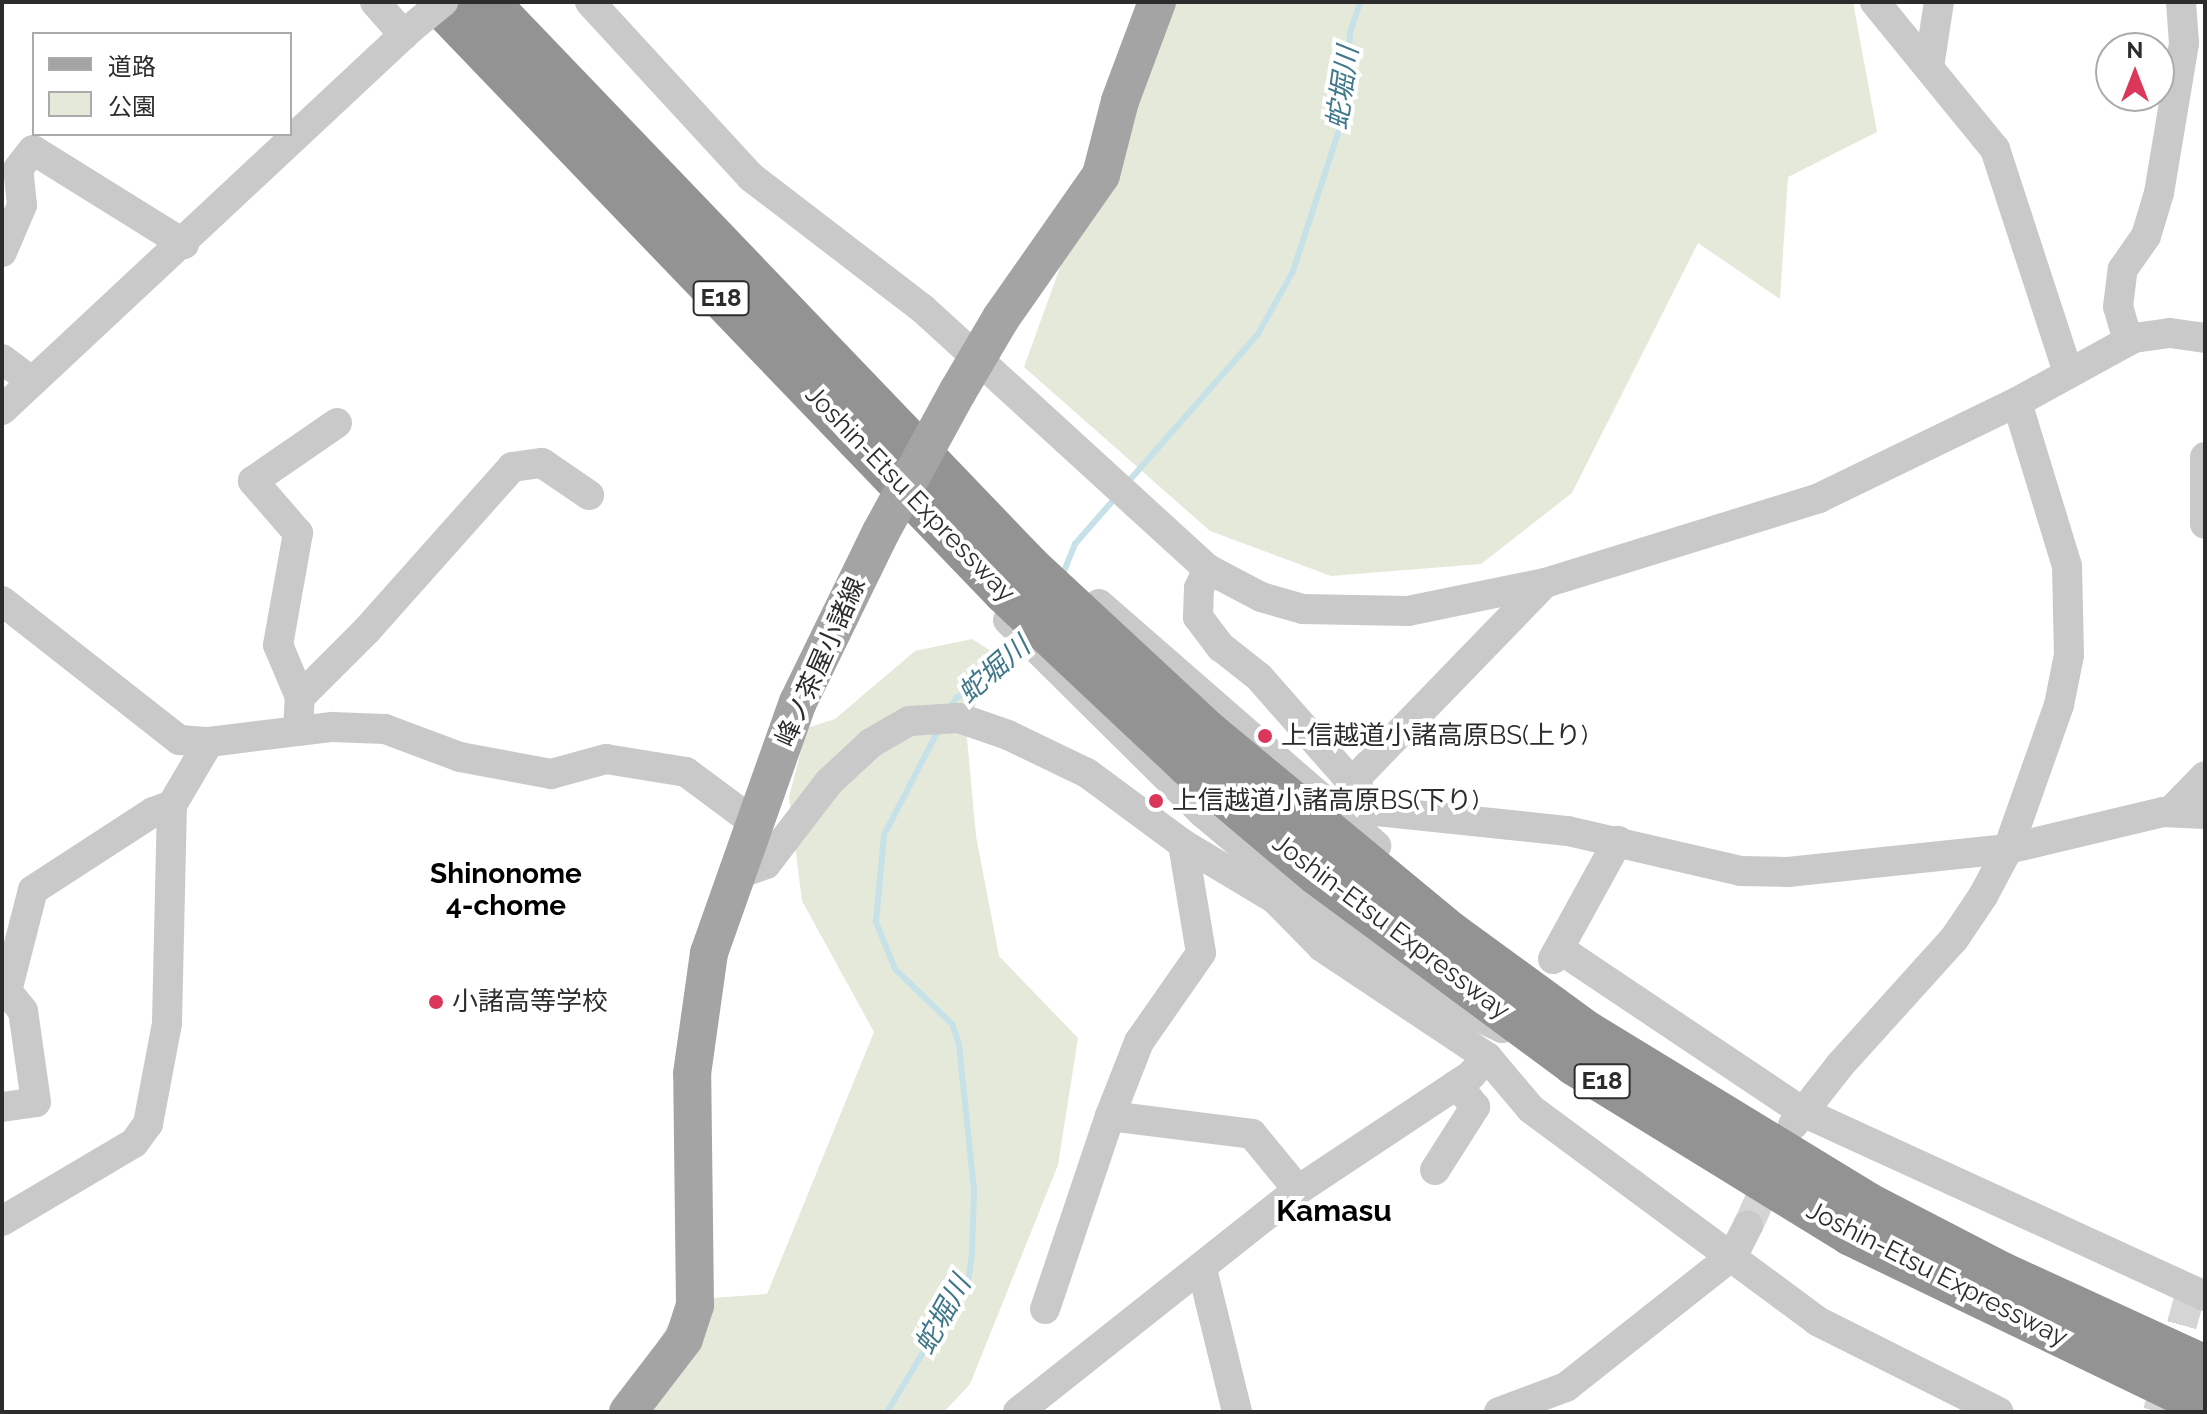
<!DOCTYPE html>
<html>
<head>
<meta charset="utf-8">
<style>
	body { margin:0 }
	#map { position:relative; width:2207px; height:1414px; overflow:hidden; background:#fff; font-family:Raleway,"Noto Sans JP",sans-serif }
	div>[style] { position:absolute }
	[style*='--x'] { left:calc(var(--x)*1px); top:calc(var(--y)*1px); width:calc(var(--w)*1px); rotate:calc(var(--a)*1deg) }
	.green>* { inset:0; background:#e5e9da }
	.stream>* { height:6px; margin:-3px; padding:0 3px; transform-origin:3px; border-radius:3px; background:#c7e1e9 }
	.minor-tunnel>* { height:30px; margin-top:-15px; transform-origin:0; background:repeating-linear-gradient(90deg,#d5d5d5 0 30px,transparent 0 45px) }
	.minor>* { height:30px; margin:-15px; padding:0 15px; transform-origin:15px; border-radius:15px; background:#c9c9c9 }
	.major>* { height:38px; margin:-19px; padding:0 19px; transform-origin:19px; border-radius:19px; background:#a4a4a4 }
	.highway>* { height:44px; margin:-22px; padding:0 22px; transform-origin:22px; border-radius:22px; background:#939393 }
	.minor-bridge>* { height:30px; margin:-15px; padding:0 15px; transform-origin:15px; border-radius:15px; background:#c9c9c9 }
	.major-bridge>* { height:38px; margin:-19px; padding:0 19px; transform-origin:19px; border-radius:19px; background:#a4a4a4 }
	.dots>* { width:22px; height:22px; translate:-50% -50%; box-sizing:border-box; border:4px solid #fff; border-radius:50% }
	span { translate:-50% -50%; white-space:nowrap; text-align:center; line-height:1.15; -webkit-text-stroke:8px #fff; paint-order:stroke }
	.shield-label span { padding:2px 6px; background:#fff; border:2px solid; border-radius:6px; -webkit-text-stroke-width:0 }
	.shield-label { font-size:24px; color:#2c2c2c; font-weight:700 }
	.street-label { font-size:26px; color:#2c2c2c }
	.poi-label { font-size:26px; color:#2c2c2c }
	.left { translate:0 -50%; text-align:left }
	.water-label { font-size:28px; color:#3f788a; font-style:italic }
	.neighbourhood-label { font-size:28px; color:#000; font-weight:700 }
	.quarter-label { font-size:30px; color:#000; font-weight:700 }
	.frame { position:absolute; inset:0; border:4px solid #2c2c2c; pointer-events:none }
	.legend { position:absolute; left:32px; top:32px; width:260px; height:104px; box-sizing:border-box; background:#fff; border:2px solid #ababab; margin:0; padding:10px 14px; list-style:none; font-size:24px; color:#2c2c2c }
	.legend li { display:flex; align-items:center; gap:16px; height:40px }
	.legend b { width:40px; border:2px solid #ababab }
	.north { position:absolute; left:2095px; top:32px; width:80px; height:80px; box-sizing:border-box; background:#fff; border:2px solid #ababab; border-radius:50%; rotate:0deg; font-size:22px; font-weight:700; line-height:32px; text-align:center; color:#2c2c2c }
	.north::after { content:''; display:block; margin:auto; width:28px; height:36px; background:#db375b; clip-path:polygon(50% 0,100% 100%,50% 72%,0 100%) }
</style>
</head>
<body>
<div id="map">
	<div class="green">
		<i style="clip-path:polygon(1156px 2px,1853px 2px,1877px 132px,1788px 177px,1780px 299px,1698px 243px,1572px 493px,1481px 564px,1331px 576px,1210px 531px,1024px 367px)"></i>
		<i style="clip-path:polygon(972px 639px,997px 655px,966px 727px,976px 836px,999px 956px,1078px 1038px,1058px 1165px,970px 1384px,944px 1412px,616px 1412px,683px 1300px,767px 1294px,874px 1032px,802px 901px,789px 797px,807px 728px,835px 719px,915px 651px)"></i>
	</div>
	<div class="stream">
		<i style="--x:1128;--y:482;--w:197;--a:-48.7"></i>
		<i style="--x:1258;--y:334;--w:72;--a:-60.9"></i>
		<i style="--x:1293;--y:271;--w:164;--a:-71.9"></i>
		<i style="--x:1344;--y:115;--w:82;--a:-85.8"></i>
		<i style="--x:1350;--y:33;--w:33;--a:-72"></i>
		<i style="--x:1062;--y:576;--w:35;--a:-68"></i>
		<i style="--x:1075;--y:544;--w:62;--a:-48.9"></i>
		<i style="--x:950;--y:709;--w:13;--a:-61"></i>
		<i style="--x:956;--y:698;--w:42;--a:-31.4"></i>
		<i style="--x:992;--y:676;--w:42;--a:-42.1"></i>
		<i style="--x:887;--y:1412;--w:158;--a:-58.7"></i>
		<i style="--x:969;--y:1277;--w:23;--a:-83"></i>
		<i style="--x:972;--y:1254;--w:64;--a:-88.2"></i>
		<i style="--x:974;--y:1190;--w:147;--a:-95.9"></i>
		<i style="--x:959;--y:1044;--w:21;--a:-109"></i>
		<i style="--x:952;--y:1024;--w:79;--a:-136"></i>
		<i style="--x:895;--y:969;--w:51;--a:-112"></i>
		<i style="--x:876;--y:922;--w:87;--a:-84.7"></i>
		<i style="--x:884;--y:835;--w:119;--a:-62.6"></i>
	</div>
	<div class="minor-tunnel">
		<i style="--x:1748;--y:1226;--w:66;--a:-65.8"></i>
		<i style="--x:2158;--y:1412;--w:114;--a:-74.7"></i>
	</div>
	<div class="minor">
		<i style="--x:375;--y:2;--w:44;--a:48.7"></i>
		<i style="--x:590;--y:2;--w:238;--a:47.4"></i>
		<i style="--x:751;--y:177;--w:217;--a:37.5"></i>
		<i style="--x:923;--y:309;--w:386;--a:42.4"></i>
		<i style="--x:1208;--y:569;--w:60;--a:27.8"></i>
		<i style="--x:1261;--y:597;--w:44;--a:15.9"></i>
		<i style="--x:1303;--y:609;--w:105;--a:1.1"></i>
		<i style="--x:1408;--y:611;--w:140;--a:-11.6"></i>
		<i style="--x:1545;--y:583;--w:287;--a:-17.2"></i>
		<i style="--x:1819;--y:498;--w:220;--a:-25.9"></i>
		<i style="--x:2017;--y:402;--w:133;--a:-28.7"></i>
		<i style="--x:2134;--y:338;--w:36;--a:-8"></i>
		<i style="--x:2170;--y:333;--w:35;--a:8"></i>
		<i style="--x:1875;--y:2;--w:190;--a:50.8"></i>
		<i style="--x:1995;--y:149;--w:235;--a:71.9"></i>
		<i style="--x:1929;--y:67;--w:66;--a:-81.3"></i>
		<i style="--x:2;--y:252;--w:51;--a:-66.9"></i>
		<i style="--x:22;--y:205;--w:36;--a:-96"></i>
		<i style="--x:18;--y:169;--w:24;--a:-52"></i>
		<i style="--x:33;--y:150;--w:178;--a:31.9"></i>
		<i style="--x:2128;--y:341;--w:35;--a:-106"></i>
		<i style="--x:2118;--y:307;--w:38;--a:-83"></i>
		<i style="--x:2123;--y:269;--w:40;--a:-55.1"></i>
		<i style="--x:2146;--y:236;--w:45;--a:-73.2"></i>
		<i style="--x:2159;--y:193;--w:152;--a:-80.5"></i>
		<i style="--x:2184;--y:43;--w:41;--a:-94.2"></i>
		<i style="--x:2;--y:359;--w:34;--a:37"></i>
		<i style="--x:2;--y:410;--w:558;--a:-43.04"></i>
		<i style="--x:2205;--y:457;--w:67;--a:90"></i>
		<i style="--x:1208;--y:569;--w:21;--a:115"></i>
		<i style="--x:1199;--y:588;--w:29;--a:92"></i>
		<i style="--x:1198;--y:617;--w:38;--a:53"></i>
		<i style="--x:1221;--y:647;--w:48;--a:38.3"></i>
		<i style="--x:1259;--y:677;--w:179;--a:48.6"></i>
		<i style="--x:1377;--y:811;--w:192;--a:6"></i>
		<i style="--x:1568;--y:831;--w:178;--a:13"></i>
		<i style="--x:1741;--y:871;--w:47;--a:1.2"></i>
		<i style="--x:1788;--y:872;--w:221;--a:-6"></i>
		<i style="--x:2008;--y:849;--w:159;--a:-13.4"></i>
		<i style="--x:2163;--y:812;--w:42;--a:2.7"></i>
		<i style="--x:2;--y:601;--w:225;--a:38.1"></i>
		<i style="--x:179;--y:740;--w:30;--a:4"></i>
		<i style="--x:209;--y:742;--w:124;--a:-7"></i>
		<i style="--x:332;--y:727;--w:53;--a:2.2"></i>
		<i style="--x:385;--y:729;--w:80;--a:20.5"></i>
		<i style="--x:460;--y:757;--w:93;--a:10.6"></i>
		<i style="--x:551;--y:774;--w:57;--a:-15.3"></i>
		<i style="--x:606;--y:759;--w:81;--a:9.2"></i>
		<i style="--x:686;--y:772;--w:87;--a:36.6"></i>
		<i style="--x:1099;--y:604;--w:368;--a:41.1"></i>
		<i style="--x:1008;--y:620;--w:274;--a:44.7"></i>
		<i style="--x:1203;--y:813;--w:158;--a:39.9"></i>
		<i style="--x:1324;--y:914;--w:152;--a:35.4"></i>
		<i style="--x:1448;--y:1002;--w:60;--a:25.7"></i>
		<i style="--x:300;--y:697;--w:56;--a:-112.9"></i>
		<i style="--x:278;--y:645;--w:114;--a:-79.9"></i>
		<i style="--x:298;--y:533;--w:69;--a:-130.9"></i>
		<i style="--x:253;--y:481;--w:102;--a:-34.6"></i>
		<i style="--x:298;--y:731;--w:34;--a:-87"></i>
		<i style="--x:300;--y:697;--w:95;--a:-45"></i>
		<i style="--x:367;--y:630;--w:218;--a:-48.3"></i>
		<i style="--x:512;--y:467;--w:30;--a:-8"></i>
		<i style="--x:542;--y:463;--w:57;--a:34.2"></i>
		<i style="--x:1350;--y:784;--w:280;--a:-45.9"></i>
		<i style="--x:2170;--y:812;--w:50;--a:-45.8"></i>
		<i style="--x:1183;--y:844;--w:110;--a:80.6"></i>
		<i style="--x:1201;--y:953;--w:108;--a:124.9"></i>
		<i style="--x:1139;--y:1042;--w:79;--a:111.4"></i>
		<i style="--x:1110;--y:1116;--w:143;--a:7.2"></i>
		<i style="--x:1252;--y:1134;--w:72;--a:50.6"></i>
		<i style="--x:736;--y:875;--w:32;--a:-20"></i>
		<i style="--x:766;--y:864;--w:103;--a:-52.5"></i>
		<i style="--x:829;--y:782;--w:57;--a:-42.9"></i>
		<i style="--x:871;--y:743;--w:44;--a:-30.1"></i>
		<i style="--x:909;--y:721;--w:50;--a:-3.4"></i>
		<i style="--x:959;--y:718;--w:52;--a:19.1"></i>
		<i style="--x:1008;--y:735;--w:88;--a:25.7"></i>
		<i style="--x:1087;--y:773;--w:119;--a:36.5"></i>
		<i style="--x:1183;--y:844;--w:107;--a:30.9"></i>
		<i style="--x:1275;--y:899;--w:67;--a:45.6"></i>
		<i style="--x:1322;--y:947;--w:198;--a:33.7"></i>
		<i style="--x:1487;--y:1057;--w:68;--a:49.8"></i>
		<i style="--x:1531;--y:1109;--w:356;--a:36.5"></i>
		<i style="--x:1817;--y:1321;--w:203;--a:26.6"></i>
		<i style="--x:1561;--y:950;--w:291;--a:33.8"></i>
		<i style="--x:1803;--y:1112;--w:442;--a:24.6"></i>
		<i style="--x:1553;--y:959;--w:135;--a:-61.2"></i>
		<i style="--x:7;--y:991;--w:104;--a:-75.6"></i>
		<i style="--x:33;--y:890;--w:143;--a:-33"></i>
		<i style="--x:153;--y:812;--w:20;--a:-20"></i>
		<i style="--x:2;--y:1107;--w:34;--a:-8"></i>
		<i style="--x:36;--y:1102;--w:92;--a:-98.1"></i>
		<i style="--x:23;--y:1011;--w:26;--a:-129"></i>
		<i style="--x:1793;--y:1125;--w:76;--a:-51.9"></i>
		<i style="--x:1840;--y:1065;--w:170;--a:-47.9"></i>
		<i style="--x:1954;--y:939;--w:52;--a:-56"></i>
		<i style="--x:1983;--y:896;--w:53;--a:-62"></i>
		<i style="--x:2008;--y:849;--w:153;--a:-70.5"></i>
		<i style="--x:2059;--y:705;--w:51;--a:-78.7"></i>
		<i style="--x:2069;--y:655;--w:89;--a:-91.3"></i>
		<i style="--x:2067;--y:566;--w:171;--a:-107"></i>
		<i style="--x:1435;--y:1170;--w:75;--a:-57.6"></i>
		<i style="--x:1475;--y:1107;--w:29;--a:-128"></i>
		<i style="--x:2;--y:1221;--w:153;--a:-30.6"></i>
		<i style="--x:134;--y:1143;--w:24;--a:-54"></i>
		<i style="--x:148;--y:1124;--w:103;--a:-79.3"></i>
		<i style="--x:167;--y:1023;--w:218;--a:-88.7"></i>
		<i style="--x:172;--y:805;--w:73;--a:-59.6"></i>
		<i style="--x:1202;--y:1269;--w:147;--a:76.2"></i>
		<i style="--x:1045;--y:1309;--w:204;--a:-71.4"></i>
		<i style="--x:1018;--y:1412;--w:357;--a:-38.4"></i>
		<i style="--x:1298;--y:1190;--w:208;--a:-33.6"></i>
		<i style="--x:1471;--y:1075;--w:24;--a:-48"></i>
		<i style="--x:1499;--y:1412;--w:72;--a:-20.5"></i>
		<i style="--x:1566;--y:1387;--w:213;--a:-38.3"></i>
		<i style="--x:1733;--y:1255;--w:33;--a:-63"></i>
	</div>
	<div class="major">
		<i style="--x:958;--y:391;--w:85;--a:-59.5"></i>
		<i style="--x:1001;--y:318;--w:174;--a:-55"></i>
		<i style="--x:1101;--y:175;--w:76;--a:-75.6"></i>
		<i style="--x:1120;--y:101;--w:106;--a:-69.5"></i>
		<i style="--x:628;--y:1412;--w:92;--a:-52.5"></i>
		<i style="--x:684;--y:1339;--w:36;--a:-72"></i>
		<i style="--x:695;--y:1305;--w:231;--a:-90.7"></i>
		<i style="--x:692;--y:1074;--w:122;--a:-82"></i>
		<i style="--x:709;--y:953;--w:266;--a:-70.5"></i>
		<i style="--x:798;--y:702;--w:189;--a:-64"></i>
	</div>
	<div class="highway">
		<i style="--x:438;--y:2;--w:818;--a:46.14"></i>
		<i style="--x:1005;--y:592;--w:253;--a:43.2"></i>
		<i style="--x:1189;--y:765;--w:167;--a:40.2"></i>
		<i style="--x:1317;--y:873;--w:321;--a:36.5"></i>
		<i style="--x:1575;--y:1064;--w:324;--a:31.6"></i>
		<i style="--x:1851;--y:1234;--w:393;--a:25.7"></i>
		<i style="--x:487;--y:2;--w:782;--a:46.19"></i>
		<i style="--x:1028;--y:566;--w:247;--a:42.9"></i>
		<i style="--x:1209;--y:734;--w:314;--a:39.6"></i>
		<i style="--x:1451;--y:934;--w:168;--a:36.1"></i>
		<i style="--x:1587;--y:1033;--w:328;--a:31.4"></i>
		<i style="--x:1867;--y:1204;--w:152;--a:27.4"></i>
		<i style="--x:2002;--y:1274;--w:223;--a:24.6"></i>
	</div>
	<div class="minor-bridge">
		<i style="--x:410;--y:29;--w:43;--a:-39.3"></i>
	</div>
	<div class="major-bridge">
		<i style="--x:881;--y:532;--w:161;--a:-61.4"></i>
	</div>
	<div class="dots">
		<i style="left:1265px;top:736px;background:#db375b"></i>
		<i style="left:1156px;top:801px;background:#db375b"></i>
		<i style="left:436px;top:1002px;background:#db375b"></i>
	</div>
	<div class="shield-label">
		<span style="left:721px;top:298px">E18</span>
		<span style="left:1602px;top:1081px">E18</span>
	</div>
	<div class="street-label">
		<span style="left:910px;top:494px;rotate:46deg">Joshin-Etsu Expressway</span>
		<span style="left:821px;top:662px;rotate:-66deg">峰ノ茶屋小諸線</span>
		<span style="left:1391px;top:927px;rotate:37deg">Joshin-Etsu Expressway</span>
		<span style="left:1937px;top:1274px;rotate:27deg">Joshin-Etsu Expressway</span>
	</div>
	<div class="poi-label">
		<span class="left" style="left:1281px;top:736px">上信越道小諸高原BS(上り)</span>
		<span class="left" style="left:1172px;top:801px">上信越道小諸高原BS(下り)</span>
		<span class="left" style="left:452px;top:1002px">小諸高等学校</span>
	</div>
	<div class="water-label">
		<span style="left:1343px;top:88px;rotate:-82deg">蛇堀川</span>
		<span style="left:994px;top:670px;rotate:-41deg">蛇堀川</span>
		<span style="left:943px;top:1315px;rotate:-61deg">蛇堀川</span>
	</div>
	<div class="neighbourhood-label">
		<span style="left:506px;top:890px">Shinonome<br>4-chome</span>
	</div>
	<div class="quarter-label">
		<span style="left:1334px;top:1211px">Kamasu</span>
	</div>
	<div class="frame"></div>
	<ul class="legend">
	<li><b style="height:10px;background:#a4a4a4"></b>道路</li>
	<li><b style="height:22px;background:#e5e9da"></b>公園</li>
	</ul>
	<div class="north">N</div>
</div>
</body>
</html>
